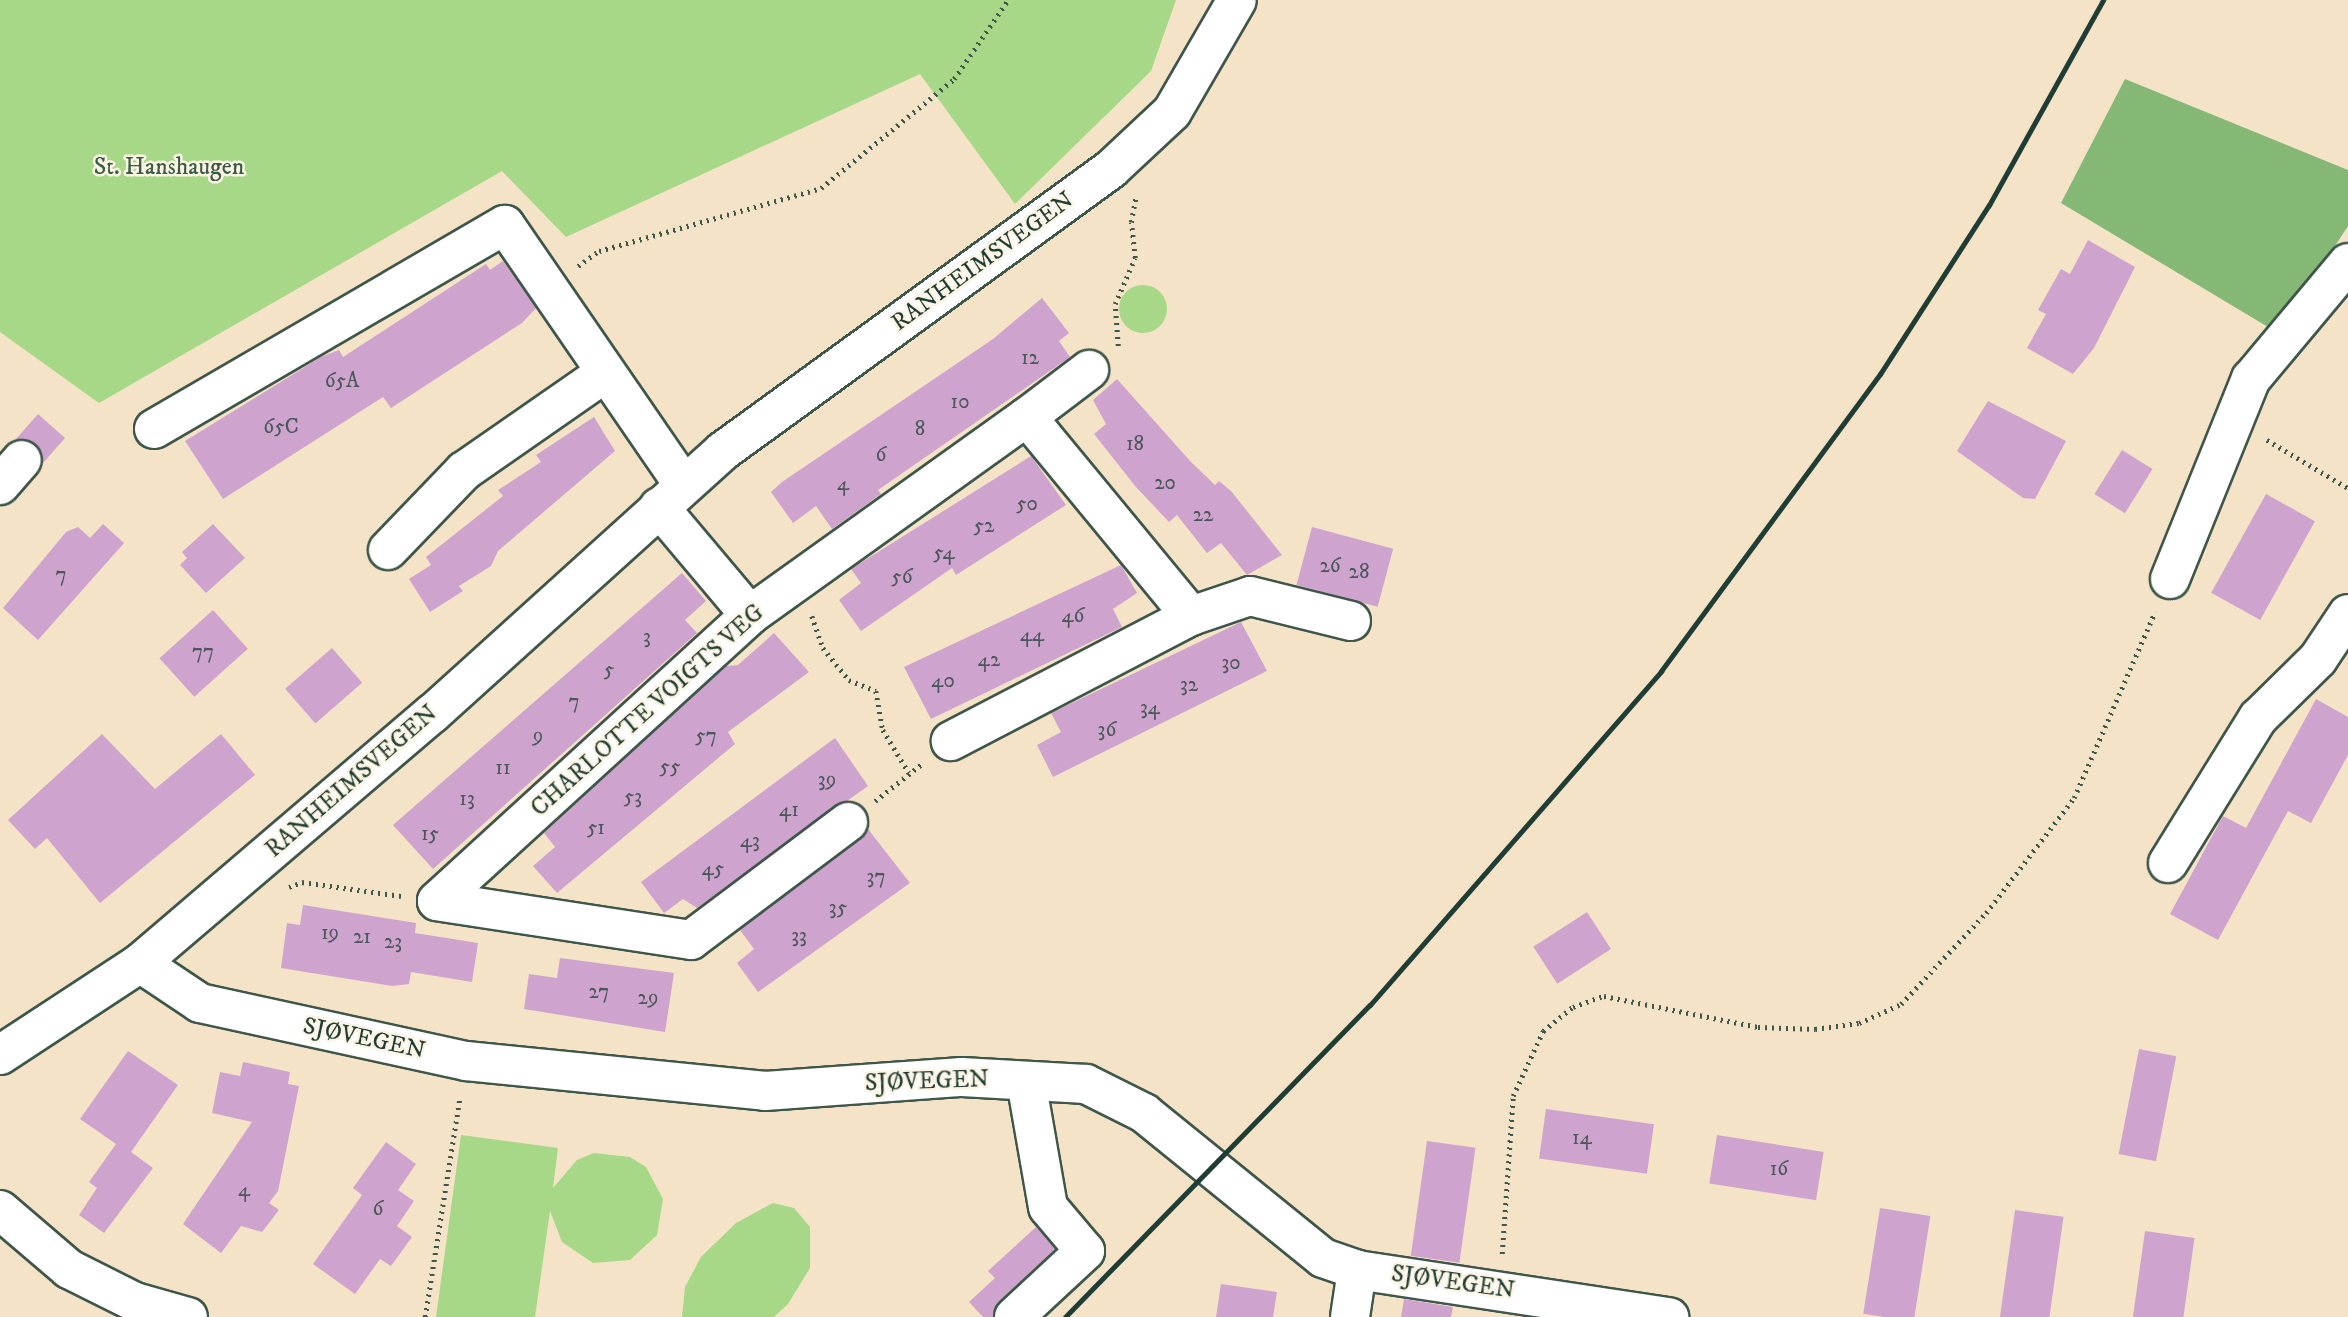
<!DOCTYPE html>
<html>
<head>
<meta charset="utf-8">
<style>
	body { margin:0 }
	#map { position:relative; width:2348px; height:1317px; overflow:hidden; background:#f4e3c7; font-family:"IM FELL DW Pica",serif }
	div>[style] { position:absolute }
	[style*='--x'] { left:calc(var(--x)*1px); top:calc(var(--y)*1px); width:calc(var(--w)*1px); rotate:calc(var(--a)*1deg) }
	.green>* { inset:0; background:#a6d887 }
	.round { border-radius:50% }
	.forest>* { inset:0; background:#84b874 }
	.building>* { inset:0; background:#cea4cf; transform-origin:0 0 }
	.path>* { height:4.5px; margin-top:-2.25px; transform-origin:0; background:repeating-linear-gradient(90deg,#3f564a 0 2px,transparent 0 7px) }
	.roads { filter:drop-shadow(2px 0 #3f564a) drop-shadow(-2px 0 #3f564a) drop-shadow(0 2px #3f564a) drop-shadow(0 -2px #3f564a) }
	.minor>* { height:38px; margin:-19px; padding:0 19px; transform-origin:19px; border-radius:19px; background:#fff }
	.rail>* { height:5px; margin:-2.5px; padding:0 2.5px; transform-origin:2.5px; border-radius:2.5px; background:#1f3d34 }
	span { translate:-50% -50%; white-space:nowrap; text-align:center; line-height:1.15; -webkit-text-stroke:5px #fcf5e5; paint-order:stroke }
	.number-label { font-size:21px; color:#4b575b }
	.number-label span { -webkit-text-stroke-width:0 }
	.park-label { font-size:24px; color:#3a5c45 }
	.street-label { font-size:24px; color:#1f3d34 }
</style>
</head>
<body>
<div id="map">
	<div class="green">
		<i style="clip-path:polygon(0 0,1176px 0,1151px 71px,1015px 204px,920px 74px,566px 237px,502px 171px,99px 403px,0 332px)"></i>
		<i class="round" style="left:1119px;top:285px;width:48px;height:48px"></i>
		<i style="clip-path:polygon(461px 1135px,558px 1148px,553px 1188px,577px 1160px,594px 1153px,630px 1157px,646px 1167px,663px 1199px,657px 1235px,630px 1260px,593px 1263px,562px 1242px,550px 1211px,535px 1317px,436px 1317px)"></i>
		<i style="clip-path:polygon(773px 1203px,794px 1208px,810px 1227px,810px 1268px,788px 1304px,774px 1317px,682px 1317px,685px 1287px,701px 1257px,736px 1223px)"></i>
	</div>
	<div class="forest">
		<i style="clip-path:polygon(2125px 79px,2348px 170px,2348px 226px,2278px 333px,2061px 203px)"></i>
	</div>
	<div class="building">
		<i style="clip-path:polygon(2088px 240px,2135px 267px,2094px 348px,2073px 374px,2027px 348px,2046px 314px,2038px 310px,2061px 269px,2070px 274px)"></i>
		<i style="clip-path:polygon(503px 261px,536px 308px,522px 323px,391px 408px,383px 397px,223px 499px,185px 441px,321px 357px,339px 350px,343px 357px,486px 264px,490px 270px)"></i>
		<i style="clip-path:polygon(1042px 298px,1069px 333px,1059px 341px,1070px 357px,878px 490px,881px 494px,832px 529px,816px 506px,793px 523px,771px 492px,782px 482px,993px 339px)"></i>
		<i style="clip-path:polygon(1117px 379px,1191px 462px,1215px 485px,1219px 481px,1231px 491px,1282px 555px,1247px 575px,1221px 543px,1207px 553px,1177px 515px,1169px 522px,1136px 487px,1094px 434px,1106px 424px,1093px 400px)"></i>
		<i style="clip-path:polygon(1988px 401px,2066px 441px,2035px 499px,2023px 498px,1957px 451px)"></i>
		<i style="clip-path:polygon(38px 414px,65px 438px,43px 463px,37px 444px,16px 439px)"></i>
		<i style="clip-path:polygon(594px 417px,615px 451px,498px 551px,491px 566px,459px 586px,463px 591px,430px 612px,409px 579px,431px 565px,426px 557px,503px 496px,498px 490px,541px 462px,536px 455px)"></i>
		<i style="left:2122px;top:450px;width:36px;height:52px;rotate:32deg"></i>
		<i style="clip-path:polygon(1031px 456px,1066px 505px,956px 575px,952px 568px,861px 631px,839px 600px,861px 583px,851px 569px)"></i>
		<i style="left:2266px;top:494px;width:56px;height:113px;rotate:29deg"></i>
		<i style="clip-path:polygon(103px 524px,124px 543px,38px 640px,3px 608px,66px 532px,78px 527px,90px 538px)"></i>
		<i style="clip-path:polygon(213px 524px,245px 558px,206px 593px,180px 565px,187px 558px,182px 552px)"></i>
		<i style="left:1312px;top:527px;width:84px;height:60px;rotate:15deg"></i>
		<i style="clip-path:polygon(1121px 565px,1137px 593px,1113px 609px,1122px 627px,931px 719px,904px 667px)"></i>
		<i style="clip-path:polygon(682px 573px,706px 601px,685px 620px,697px 633px,433px 869px,393px 825px)"></i>
		<i style="left:213px;top:610px;width:52px;height:72px;rotate:48deg"></i>
		<i style="clip-path:polygon(1241px 622px,1267px 671px,1053px 777px,1037px 745px,1061px 732px,1051px 713px)"></i>
		<i style="clip-path:polygon(774px 633px,809px 672px,728px 732px,735px 744px,557px 893px,533px 866px,555px 847px,544px 833px,726px 666px,738px 665px)"></i>
		<i style="left:332px;top:648px;width:46px;height:62px;rotate:49deg"></i>
		<i style="clip-path:polygon(2316px 699px,2348px 717px,2348px 755px,2311px 823px,2288px 811px,2218px 940px,2170px 914px,2223px 816px,2246px 828px)"></i>
		<i style="clip-path:polygon(102px 734px,155px 789px,221px 734px,255px 775px,100px 903px,47px 838px,35px 849px,8px 820px)"></i>
		<i style="clip-path:polygon(835px 738px,868px 786px,697px 908px,683px 899px,664px 913px,641px 882px)"></i>
		<i style="clip-path:polygon(868px 829px,910px 883px,758px 992px,737px 963px,754px 949px,740px 930px)"></i>
		<i style="clip-path:polygon(303px 905px,416px 923px,415px 933px,478px 943px,472px 982px,411px 972px,409px 984px,392px 986px,281px 968px,287px 923px,300px 925px)"></i>
		<i style="left:1587px;top:912px;width:44px;height:64px;rotate:57deg"></i>
		<i style="clip-path:polygon(560px 958px,674px 973px,665px 1032px,524px 1009px,529px 974px,557px 978px)"></i>
		<i style="left:2139px;top:1049px;width:38px;height:107px;rotate:11deg"></i>
		<i style="clip-path:polygon(128px 1051px,178px 1085px,131px 1152px,153px 1168px,104px 1233px,79px 1215px,97px 1188px,89px 1182px,116px 1144px,80px 1119px)"></i>
		<i style="clip-path:polygon(243px 1062px,290px 1072px,288px 1084px,299px 1086px,278px 1191px,269px 1203px,279px 1210px,262px 1232px,241px 1226px,221px 1253px,183px 1224px,252px 1122px,212px 1113px,220px 1072px,240px 1076px)"></i>
		<i style="left:1546px;top:1109px;width:109px;height:50px;rotate:8deg"></i>
		<i style="left:1717px;top:1135px;width:108px;height:49px;rotate:9deg"></i>
		<i style="left:1427px;top:1141px;width:49px;height:116px;rotate:8deg"></i>
		<i style="clip-path:polygon(386px 1142px,416px 1164px,398px 1190px,414px 1201px,397px 1226px,412px 1237px,391px 1266px,380px 1259px,355px 1294px,313px 1264px,362px 1195px,353px 1188px)"></i>
		<i style="left:1880px;top:1208px;width:51px;height:107px;rotate:9deg"></i>
		<i style="left:2015px;top:1210px;width:49px;height:108px;rotate:8deg"></i>
		<i style="clip-path:polygon(1036px 1227px,1055px 1249px,999px 1301px,993px 1317px,983px 1317px,969px 1302px,995px 1278px,988px 1271px)"></i>
		<i style="left:2145px;top:1231px;width:50px;height:87px;rotate:8deg"></i>
		<i style="clip-path:polygon(1221px 1284px,1277px 1292px,1273px 1317px,1216px 1317px)"></i>
		<i style="clip-path:polygon(1404px 1299px,1453px 1307px,1451px 1317px,1401px 1317px)"></i>
	</div>
	<div class="path">
		<i style="--x:578;--y:266;--w:26;--a:-36"></i>
		<i style="--x:599;--y:251;--w:231;--a:-15.8"></i>
		<i style="--x:821;--y:188;--w:172;--a:-39.3"></i>
		<i style="--x:954;--y:79;--w:96;--a:-55.6"></i>
		<i style="--x:1118;--y:346;--w:42;--a:-94.1"></i>
		<i style="--x:1115;--y:304;--w:50;--a:-66.5"></i>
		<i style="--x:1135;--y:258;--w:36;--a:-96"></i>
		<i style="--x:1131;--y:222;--w:25;--a:-79"></i>
		<i style="--x:2267;--y:440;--w:94;--a:30.7"></i>
		<i style="--x:812;--y:616;--w:34;--a:71"></i>
		<i style="--x:823;--y:648;--w:41;--a:50.9"></i>
		<i style="--x:849;--y:680;--w:29;--a:22"></i>
		<i style="--x:876;--y:691;--w:40;--a:80"></i>
		<i style="--x:883;--y:730;--w:50;--a:58.8"></i>
		<i style="--x:875;--y:801;--w:61;--a:-38.4"></i>
		<i style="--x:289;--y:887;--w:14;--a:-21"></i>
		<i style="--x:302;--y:882;--w:100;--a:8"></i>
		<i style="--x:1502;--y:1254;--w:158;--a:-86"></i>
		<i style="--x:1513;--y:1096;--w:72;--a:-65.2"></i>
		<i style="--x:1543;--y:1031;--w:38;--a:-39"></i>
		<i style="--x:1573;--y:1007;--w:33;--a:-20"></i>
		<i style="--x:1604;--y:996;--w:157;--a:11.4"></i>
		<i style="--x:1758;--y:1027;--w:57;--a:2"></i>
		<i style="--x:1815;--y:1029;--w:44;--a:-7.8"></i>
		<i style="--x:1859;--y:1023;--w:46;--a:-24.3"></i>
		<i style="--x:1901;--y:1004;--w:125;--a:-47"></i>
		<i style="--x:1986;--y:913;--w:145;--a:-52.6"></i>
		<i style="--x:2074;--y:798;--w:203;--a:-66.5"></i>
		<i style="--x:425;--y:1317;--w:223;--a:-81"></i>
	</div>
	<div class="roads">
		<div class="minor">
			<i style="--x:1027;--y:417;--w:78;--a:-37.2"></i>
			<i style="--x:154;--y:429;--w:406;--a:-30.2"></i>
			<i style="--x:505;--y:225;--w:314;--a:55.5"></i>
			<i style="--x:0;--y:485;--w:33;--a:-49"></i>
			<i style="--x:659;--y:507;--w:141;--a:49.9"></i>
			<i style="--x:388;--y:550;--w:110;--a:-46.1"></i>
			<i style="--x:464;--y:471;--w:172;--a:-34.8"></i>
			<i style="--x:2170;--y:579;--w:216;--a:-68"></i>
			<i style="--x:2251;--y:379;--w:151;--a:-50.1"></i>
			<i style="--x:1191;--y:616;--w:62;--a:-18.7"></i>
			<i style="--x:1250;--y:596;--w:104;--a:13.9"></i>
			<i style="--x:848;--y:822;--w:196;--a:143.1"></i>
			<i style="--x:691;--y:940;--w:257;--a:-171.3"></i>
			<i style="--x:437;--y:901;--w:424;--a:-42.4"></i>
			<i style="--x:750;--y:615;--w:340;--a:-35.6"></i>
			<i style="--x:1027;--y:417;--w:258;--a:50.5"></i>
			<i style="--x:1191;--y:616;--w:271;--a:152.5"></i>
			<i style="--x:2168;--y:863;--w:171;--a:-58.2"></i>
			<i style="--x:2258;--y:718;--w:84;--a:-44.5"></i>
			<i style="--x:2318;--y:659;--w:54;--a:-56.3"></i>
			<i style="--x:140;--y:963;--w:72;--a:33.7"></i>
			<i style="--x:200;--y:1003;--w:272;--a:12.3"></i>
			<i style="--x:466;--y:1061;--w:301;--a:5.7"></i>
			<i style="--x:765;--y:1091;--w:197;--a:-4.1"></i>
			<i style="--x:962;--y:1077;--w:124;--a:3.2"></i>
			<i style="--x:1086;--y:1084;--w:65;--a:26.6"></i>
			<i style="--x:1144;--y:1113;--w:230;--a:39"></i>
			<i style="--x:1323;--y:1258;--w:36;--a:19"></i>
			<i style="--x:1357;--y:1270;--w:316;--a:8.6"></i>
			<i style="--x:0;--y:1055;--w:168;--a:-33.3"></i>
			<i style="--x:140;--y:963;--w:384;--a:-40.5"></i>
			<i style="--x:432;--y:714;--w:392;--a:-42.1"></i>
			<i style="--x:723;--y:451;--w:480;--a:-36"></i>
			<i style="--x:1111;--y:169;--w:83;--a:-43.1"></i>
			<i style="--x:1172;--y:112;--w:129;--a:-59.9"></i>
			<i style="--x:0;--y:1210;--w:91;--a:40.5"></i>
			<i style="--x:69;--y:1269;--w:74;--a:26.6"></i>
			<i style="--x:135;--y:1302;--w:55;--a:15.8"></i>
			<i style="--x:1014;--y:1317;--w:97;--a:-42.9"></i>
			<i style="--x:1085;--y:1251;--w:57;--a:-130.1"></i>
			<i style="--x:1048;--y:1207;--w:128;--a:-99.9"></i>
			<i style="--x:1350;--y:1317;--w:48;--a:-81.5"></i>
		</div>
	</div>
	<div class="rail">
		<i style="--x:1065;--y:1317;--w:436;--a:-45.7"></i>
		<i style="--x:1370;--y:1005;--w:443;--a:-48.9"></i>
		<i style="--x:1661;--y:671;--w:369;--a:-53.6"></i>
		<i style="--x:1880;--y:374;--w:201;--a:-57.2"></i>
		<i style="--x:1989;--y:205;--w:235;--a:-60.9"></i>
	</div>
	<div class="number-label">
		<span style="left:1030px;top:358px">12</span>
		<span style="left:342px;top:381px">65A</span>
		<span style="left:960px;top:402px">10</span>
		<span style="left:281px;top:427px">65C</span>
		<span style="left:920px;top:429px">8</span>
		<span style="left:1135px;top:444px">18</span>
		<span style="left:881px;top:455px">6</span>
		<span style="left:1165px;top:483px">20</span>
		<span style="left:843px;top:484px">4</span>
		<span style="left:1027px;top:504px">50</span>
		<span style="left:1203px;top:515px">22</span>
		<span style="left:984px;top:526px">52</span>
		<span style="left:944px;top:553px">54</span>
		<span style="left:1330px;top:566px">26</span>
		<span style="left:1359px;top:572px">28</span>
		<span style="left:61px;top:575px">7</span>
		<span style="left:902px;top:577px">56</span>
		<span style="left:1073px;top:616px">46</span>
		<span style="left:1032px;top:635px">44</span>
		<span style="left:647px;top:637px">3</span>
		<span style="left:203px;top:652px">77</span>
		<span style="left:989px;top:660px">42</span>
		<span style="left:1231px;top:663px">30</span>
		<span style="left:609px;top:670px">5</span>
		<span style="left:943px;top:681px">40</span>
		<span style="left:1189px;top:685px">32</span>
		<span style="left:574px;top:702px">7</span>
		<span style="left:1150px;top:708px">34</span>
		<span style="left:1107px;top:730px">36</span>
		<span style="left:538px;top:736px">9</span>
		<span style="left:706px;top:736px">57</span>
		<span style="left:670px;top:767px">55</span>
		<span style="left:503px;top:768px">11</span>
		<span style="left:827px;top:780px">39</span>
		<span style="left:633px;top:797px">53</span>
		<span style="left:467px;top:799px">13</span>
		<span style="left:789px;top:810px">41</span>
		<span style="left:596px;top:828px">51</span>
		<span style="left:430px;top:834px">15</span>
		<span style="left:750px;top:841px">43</span>
		<span style="left:713px;top:869px">45</span>
		<span style="left:876px;top:877px">37</span>
		<span style="left:838px;top:908px">35</span>
		<span style="left:330px;top:933px">19</span>
		<span style="left:799px;top:936px">33</span>
		<span style="left:362px;top:937px">21</span>
		<span style="left:393px;top:942px">23</span>
		<span style="left:599px;top:992px">27</span>
		<span style="left:648px;top:998px">29</span>
		<span style="left:1582px;top:1138px">14</span>
		<span style="left:1779px;top:1169px">16</span>
		<span style="left:244px;top:1190px">4</span>
		<span style="left:378px;top:1209px">6</span>
	</div>
	<div class="park-label">
		<span style="left:169px;top:168px">St. Hanshaugen</span>
	</div>
	<div class="street-label">
		<span style="left:983px;top:262px;rotate:-36deg">RANHEIMSVEGEN</span>
		<span style="left:648px;top:711px;rotate:-42deg">CHARLOTTE VOIGTS VEG</span>
		<span style="left:352px;top:782px;rotate:-41deg">RANHEIMSVEGEN</span>
		<span style="left:364px;top:1039px;rotate:12deg">SJØVEGEN</span>
		<span style="left:927px;top:1082px;rotate:-2deg">SJØVEGEN</span>
		<span style="left:1453px;top:1283px;rotate:8deg">SJØVEGEN</span>
	</div>
</div>
</body>
</html>
